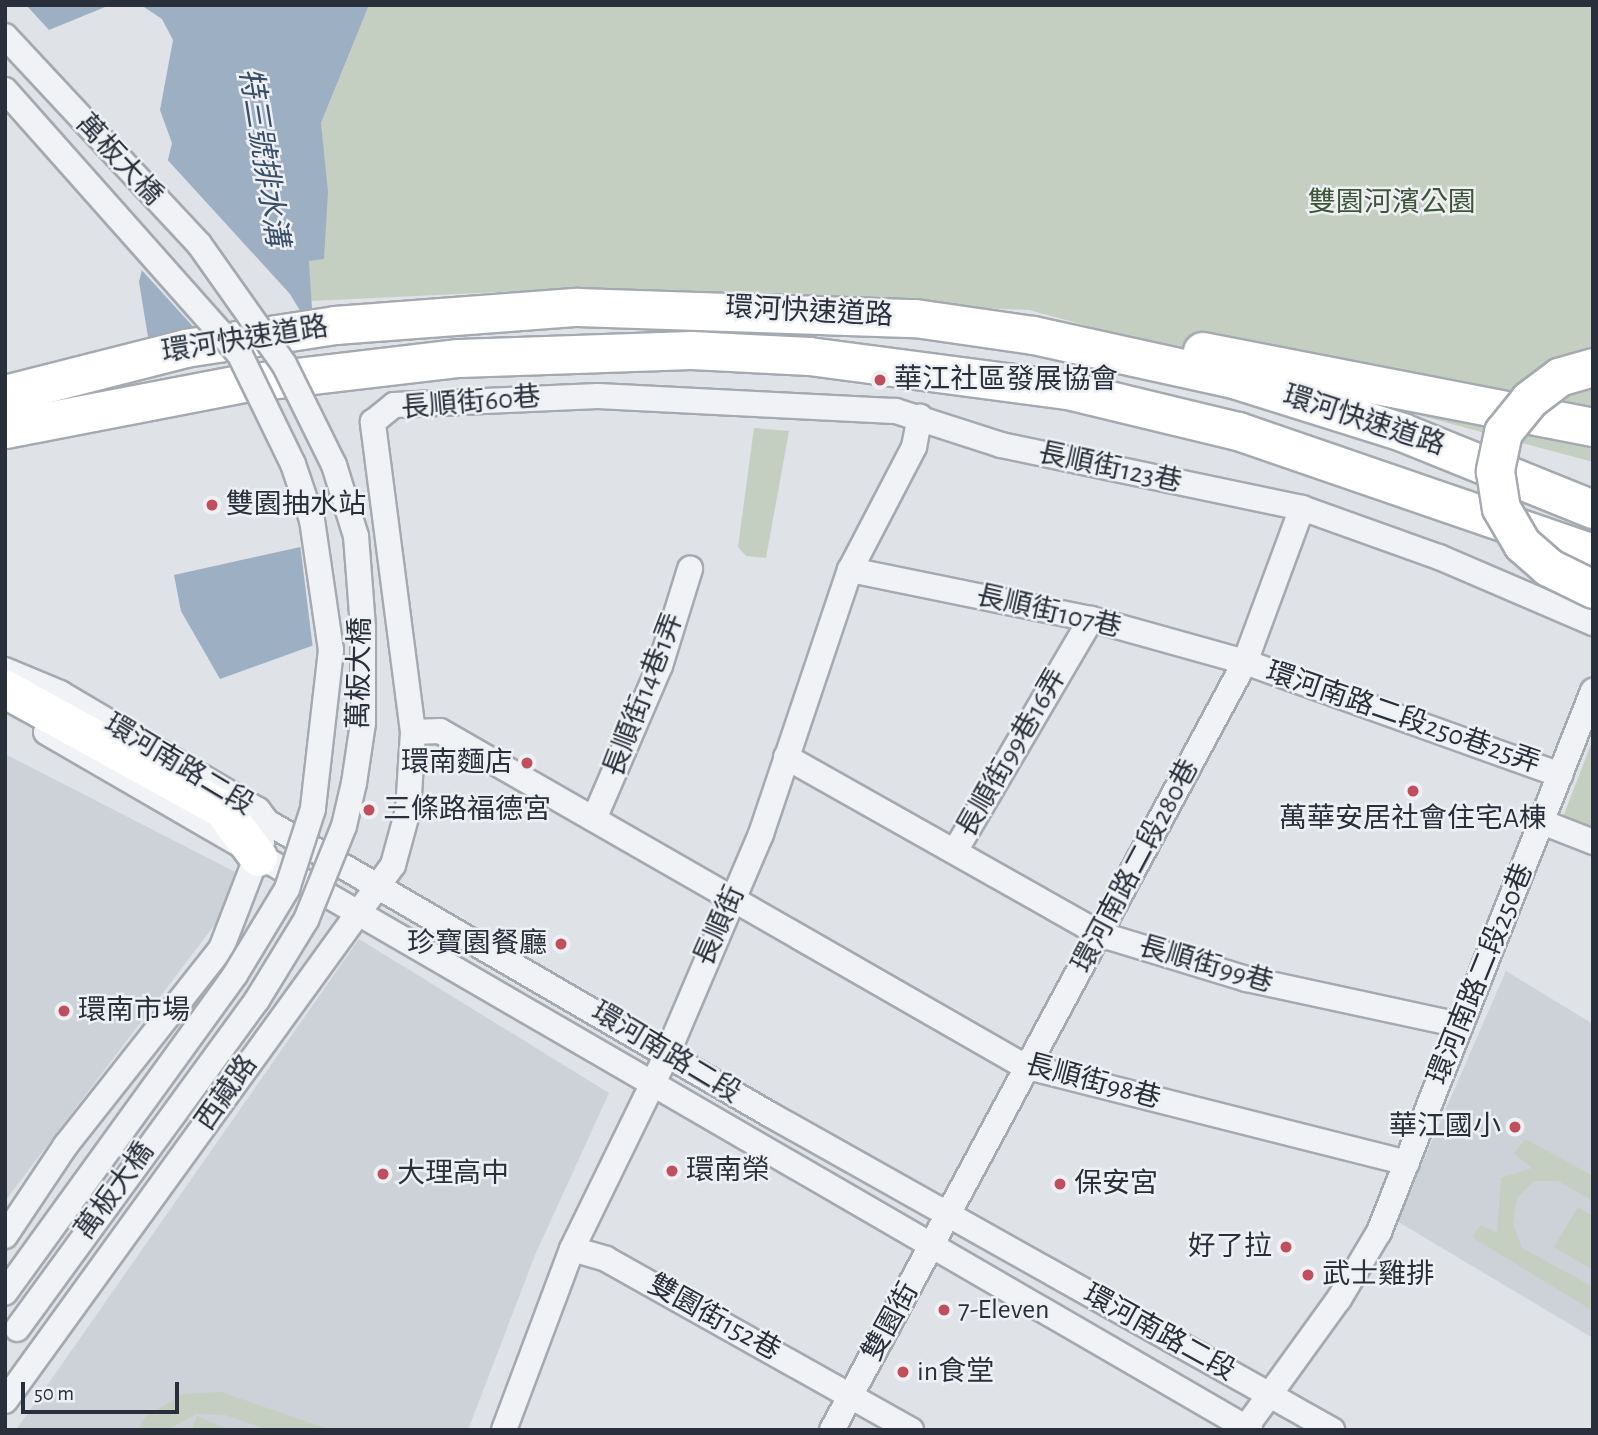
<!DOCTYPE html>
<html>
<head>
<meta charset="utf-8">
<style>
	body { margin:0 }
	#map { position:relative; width:1598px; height:1435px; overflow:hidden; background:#dfe2e6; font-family:"Alegreya Sans","Noto Sans TC",sans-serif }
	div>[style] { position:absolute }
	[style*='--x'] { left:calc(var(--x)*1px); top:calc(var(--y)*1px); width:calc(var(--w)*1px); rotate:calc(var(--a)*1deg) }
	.built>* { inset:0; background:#cdd1d8 }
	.green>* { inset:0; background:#c4cfc1 }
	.water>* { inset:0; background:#9dafc3 }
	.pier>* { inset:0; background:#dfe2e6 }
	.roads { filter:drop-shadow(2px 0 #a5a9b0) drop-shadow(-2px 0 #a5a9b0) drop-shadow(0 2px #a5a9b0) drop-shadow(0 -2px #a5a9b0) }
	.minor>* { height:24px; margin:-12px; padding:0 12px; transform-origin:12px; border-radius:12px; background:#f1f2f5 }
	.highway>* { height:37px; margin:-18.5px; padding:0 18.5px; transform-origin:18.5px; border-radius:18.5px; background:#fff }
	.bridges { filter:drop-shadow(2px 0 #a5a9b0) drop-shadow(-2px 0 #a5a9b0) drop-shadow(0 2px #a5a9b0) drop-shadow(0 -2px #a5a9b0) }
	.minor-bridge>* { height:24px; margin:-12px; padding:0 12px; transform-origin:12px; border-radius:12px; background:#f1f2f5 }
	.highway-bridge>* { height:37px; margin:-18.5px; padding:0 18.5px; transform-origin:18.5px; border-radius:18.5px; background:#fff }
	.dots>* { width:19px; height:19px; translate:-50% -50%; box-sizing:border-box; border:4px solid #eef0f4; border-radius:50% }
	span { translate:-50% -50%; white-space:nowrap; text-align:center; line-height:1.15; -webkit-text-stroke:5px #eef0f4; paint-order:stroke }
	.street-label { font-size:28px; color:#29303c }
	.park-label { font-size:28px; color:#3d5638 }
	.poi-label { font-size:28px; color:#29303c }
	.left { translate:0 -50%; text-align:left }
	.right { translate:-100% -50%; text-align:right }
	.water-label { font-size:30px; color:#384e6b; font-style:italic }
	.frame { position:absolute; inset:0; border:7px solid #29303c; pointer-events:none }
	.scale { position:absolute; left:21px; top:1382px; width:158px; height:32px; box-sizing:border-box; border:4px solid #29303c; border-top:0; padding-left:9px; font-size:21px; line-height:24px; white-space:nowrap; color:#29303c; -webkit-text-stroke:5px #eef0f4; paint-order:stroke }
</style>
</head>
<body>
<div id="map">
	<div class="built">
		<i style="clip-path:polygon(5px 754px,237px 873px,216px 923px,5px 1201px)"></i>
		<i style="clip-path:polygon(359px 939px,609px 1093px,535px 1255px,468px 1430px,16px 1430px)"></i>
		<i style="clip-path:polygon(1506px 971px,1593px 1024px,1593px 1338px,1397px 1221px)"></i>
	</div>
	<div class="green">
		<i style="clip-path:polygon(369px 5px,1593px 5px,1593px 462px,1029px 310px,565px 289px,311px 301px,309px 260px,324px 258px,321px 123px)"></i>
		<i style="clip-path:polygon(754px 428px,789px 431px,766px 558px,746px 556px,738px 547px)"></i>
		<i style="clip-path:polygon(1593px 739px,1593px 830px,1563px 817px)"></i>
		<i style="clip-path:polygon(1525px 1139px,1593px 1176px,1593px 1201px,1558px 1181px,1534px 1181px,1517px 1198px,1513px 1223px,1522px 1248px,1593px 1287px,1593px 1311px,1472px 1237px,1481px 1225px,1497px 1233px,1501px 1178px,1532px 1168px,1514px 1154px)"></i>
		<i style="clip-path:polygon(1578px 1207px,1593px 1216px,1593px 1270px,1554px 1247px)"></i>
		<i style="clip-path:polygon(221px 1392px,331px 1430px,269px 1430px,225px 1415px,196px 1414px,167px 1430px,138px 1430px,145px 1417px,183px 1394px)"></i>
		<i style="clip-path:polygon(197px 1416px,230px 1430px,192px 1430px)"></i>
	</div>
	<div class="water">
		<i style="clip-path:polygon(5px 5px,110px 5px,5px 48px)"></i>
		<i style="clip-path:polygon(141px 5px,369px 5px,321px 123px,328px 192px,324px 259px,309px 261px,312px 309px,148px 337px,139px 282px,172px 143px,160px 110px,173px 40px,162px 19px)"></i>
		<i style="clip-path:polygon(305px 546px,317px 644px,220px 679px,181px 611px,174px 575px)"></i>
	</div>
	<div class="pier">
		<i style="clip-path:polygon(5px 5px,26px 5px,50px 31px,5px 52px)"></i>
		<i style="clip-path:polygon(164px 156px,290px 294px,302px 314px,198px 332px,138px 266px)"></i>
		<i style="clip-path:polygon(305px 543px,319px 646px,313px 649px,300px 544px)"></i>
	</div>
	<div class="roads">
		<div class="minor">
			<i style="--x:850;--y:570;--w:246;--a:11.5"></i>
			<i style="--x:1091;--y:619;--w:160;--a:15.6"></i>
			<i style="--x:1245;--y:662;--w:335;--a:19.7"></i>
			<i style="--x:5;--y:670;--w:60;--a:22.7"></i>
			<i style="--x:60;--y:693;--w:230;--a:30.6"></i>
			<i style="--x:258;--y:810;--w:15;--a:53"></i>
			<i style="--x:267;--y:822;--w:581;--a:30.19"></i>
			<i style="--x:769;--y:1114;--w:646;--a:29.3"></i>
			<i style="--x:46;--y:732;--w:1392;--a:30.1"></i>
			<i style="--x:413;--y:732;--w:27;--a:-2"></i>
			<i style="--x:440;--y:731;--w:673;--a:29.84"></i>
			<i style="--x:1024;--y:1066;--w:395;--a:14.2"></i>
			<i style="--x:786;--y:757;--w:363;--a:29.4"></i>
			<i style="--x:1102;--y:935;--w:152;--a:16.9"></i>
			<i style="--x:1247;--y:979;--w:217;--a:12.2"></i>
			<i style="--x:594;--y:819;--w:167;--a:-66.7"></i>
			<i style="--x:660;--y:666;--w:102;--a:-72.8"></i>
			<i style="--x:1542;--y:822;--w:55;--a:21.4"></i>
			<i style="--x:955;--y:851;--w:269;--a:-59.6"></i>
			<i style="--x:5;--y:1236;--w:110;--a:-56.2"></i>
			<i style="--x:66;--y:1145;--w:250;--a:-51.7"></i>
			<i style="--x:221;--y:949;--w:114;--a:-68.9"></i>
			<i style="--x:572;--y:1249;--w:35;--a:16"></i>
			<i style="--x:606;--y:1259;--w:350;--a:29.3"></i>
			<i style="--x:5;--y:1401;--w:662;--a:-54.1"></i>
			<i style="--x:393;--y:865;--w:57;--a:-74.7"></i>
			<i style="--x:408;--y:810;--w:78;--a:-86.3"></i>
			<i style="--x:413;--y:732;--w:313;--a:-97.4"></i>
			<i style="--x:373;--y:422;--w:27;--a:-39"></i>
			<i style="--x:394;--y:405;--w:204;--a:-2.5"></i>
			<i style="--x:598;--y:396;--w:298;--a:2.9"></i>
			<i style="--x:896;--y:411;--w:110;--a:17.9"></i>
			<i style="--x:1001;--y:445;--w:308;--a:11.8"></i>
			<i style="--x:1302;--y:508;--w:145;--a:19.7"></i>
			<i style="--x:1439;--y:557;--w:168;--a:23.2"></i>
			<i style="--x:504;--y:1430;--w:193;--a:-69.4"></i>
			<i style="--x:572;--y:1249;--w:219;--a:-64"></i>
			<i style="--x:668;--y:1052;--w:237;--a:-66.9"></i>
			<i style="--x:761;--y:834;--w:279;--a:-71.4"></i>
			<i style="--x:850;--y:570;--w:139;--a:-62.5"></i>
			<i style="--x:914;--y:447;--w:31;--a:-79"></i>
			<i style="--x:832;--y:1430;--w:872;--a:-61.73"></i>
			<i style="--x:1245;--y:662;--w:164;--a:-69.7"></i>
			<i style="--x:1244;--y:1430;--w:162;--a:-54.1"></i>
			<i style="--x:1339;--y:1299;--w:78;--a:-59.2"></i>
			<i style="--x:1379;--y:1232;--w:582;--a:-68.42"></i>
		</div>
		<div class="highway">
			<i style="--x:1202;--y:351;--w:398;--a:11"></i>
			<i style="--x:5;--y:394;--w:186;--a:-14.3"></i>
			<i style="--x:185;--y:348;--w:152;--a:-8.7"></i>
			<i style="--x:335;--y:325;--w:243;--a:-4.3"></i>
			<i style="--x:577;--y:307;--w:338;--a:1.9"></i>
			<i style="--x:915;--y:318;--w:119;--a:8.2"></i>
			<i style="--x:1033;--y:335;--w:205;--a:12.4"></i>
			<i style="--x:1233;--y:379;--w:177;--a:17.4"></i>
			<i style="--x:1402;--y:432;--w:206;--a:22"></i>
			<i style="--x:5;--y:429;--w:244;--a:-10.9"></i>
			<i style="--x:245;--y:383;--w:215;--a:-6.7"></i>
			<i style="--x:459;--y:358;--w:232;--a:-2"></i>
			<i style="--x:691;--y:350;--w:118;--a:2.9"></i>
			<i style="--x:809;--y:356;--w:261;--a:7.5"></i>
			<i style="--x:1068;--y:390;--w:175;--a:13.6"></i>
			<i style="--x:1238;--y:431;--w:375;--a:19"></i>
			<i style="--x:5;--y:689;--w:248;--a:28.9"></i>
			<i style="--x:222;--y:809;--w:60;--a:53.1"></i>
		</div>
	</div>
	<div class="bridges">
		<div class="minor-bridge">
			<i style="--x:5;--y:36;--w:284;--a:47"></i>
			<i style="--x:199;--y:244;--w:147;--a:54.7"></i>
			<i style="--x:284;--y:364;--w:113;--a:63.7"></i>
			<i style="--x:334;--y:465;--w:74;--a:72.8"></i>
			<i style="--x:356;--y:536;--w:92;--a:85.6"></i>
			<i style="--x:363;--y:628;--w:95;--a:90"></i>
			<i style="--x:363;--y:723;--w:61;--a:98.5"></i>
			<i style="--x:354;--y:783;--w:44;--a:103.1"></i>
			<i style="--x:344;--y:826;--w:101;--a:112"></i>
			<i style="--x:306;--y:920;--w:94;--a:121.5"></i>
			<i style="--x:257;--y:1000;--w:407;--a:126.1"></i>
			<i style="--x:5;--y:90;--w:354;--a:48.4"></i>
			<i style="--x:240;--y:355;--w:121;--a:64.1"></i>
			<i style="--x:293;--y:464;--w:59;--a:71.3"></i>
			<i style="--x:312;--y:520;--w:131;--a:81.7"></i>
			<i style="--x:331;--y:650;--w:160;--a:96.5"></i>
			<i style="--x:313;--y:809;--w:84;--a:108"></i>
			<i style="--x:287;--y:889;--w:100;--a:121.2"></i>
			<i style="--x:235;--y:975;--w:392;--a:125.9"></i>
		</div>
		<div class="highway-bridge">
			<i style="--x:1593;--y:367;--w:35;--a:164"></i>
			<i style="--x:1559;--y:377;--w:38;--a:143"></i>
			<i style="--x:1529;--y:400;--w:41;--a:129.1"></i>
			<i style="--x:1503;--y:432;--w:40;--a:102"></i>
			<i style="--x:1495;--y:471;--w:37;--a:81"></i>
			<i style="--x:1501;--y:508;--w:42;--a:59.7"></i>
			<i style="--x:1522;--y:544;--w:35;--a:41"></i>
			<i style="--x:1548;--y:567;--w:50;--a:26.1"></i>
		</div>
	</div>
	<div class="dots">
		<i style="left:880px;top:380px;background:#c04f5e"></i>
		<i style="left:212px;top:505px;background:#c04f5e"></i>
		<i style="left:527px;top:763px;background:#c04f5e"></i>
		<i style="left:1413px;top:791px;background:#c04f5e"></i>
		<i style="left:369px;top:810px;background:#c04f5e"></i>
		<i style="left:561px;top:944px;background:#c04f5e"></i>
		<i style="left:64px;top:1011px;background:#c04f5e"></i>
		<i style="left:1515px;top:1127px;background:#c04f5e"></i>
		<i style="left:672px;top:1171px;background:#c04f5e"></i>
		<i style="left:383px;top:1174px;background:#c04f5e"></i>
		<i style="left:1060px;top:1184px;background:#c04f5e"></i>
		<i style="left:1286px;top:1247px;background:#c04f5e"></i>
		<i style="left:1308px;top:1275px;background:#c04f5e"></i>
		<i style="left:944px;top:1310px;background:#c04f5e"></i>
		<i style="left:903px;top:1372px;background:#c04f5e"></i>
	</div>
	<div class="street-label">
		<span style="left:119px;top:160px;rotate:47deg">萬板大橋</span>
		<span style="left:809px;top:312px;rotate:3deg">環河快速道路</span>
		<span style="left:245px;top:340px;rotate:-9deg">環河快速道路</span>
		<span style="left:471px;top:403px;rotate:-5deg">長順街60巷</span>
		<span style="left:1364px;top:421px;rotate:18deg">環河快速道路</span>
		<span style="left:1110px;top:468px;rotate:12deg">長順街123巷</span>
		<span style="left:1049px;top:612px;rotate:13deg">長順街107巷</span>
		<span style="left:360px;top:673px;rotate:-89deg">萬板大橋</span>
		<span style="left:644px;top:695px;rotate:-69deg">長順街14巷1弄</span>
		<span style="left:1403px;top:718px;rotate:19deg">環河南路二段250巷25弄</span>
		<span style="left:1012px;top:753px;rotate:-60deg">長順街99巷16弄</span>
		<span style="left:179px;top:765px;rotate:31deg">環河南路二段</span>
		<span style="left:1136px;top:866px;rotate:-62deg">環河南路二段280巷</span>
		<span style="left:720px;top:926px;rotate:-66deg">長順街</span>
		<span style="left:1206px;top:965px;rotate:16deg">長順街99巷</span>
		<span style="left:1481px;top:974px;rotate:-68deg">環河南路二段250巷</span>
		<span style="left:666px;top:1053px;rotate:31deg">環河南路二段</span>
		<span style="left:1093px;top:1082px;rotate:15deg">長順街98巷</span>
		<span style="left:227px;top:1093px;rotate:-55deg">西藏路</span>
		<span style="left:115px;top:1191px;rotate:-54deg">萬板大橋</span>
		<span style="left:714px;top:1318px;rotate:29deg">雙園街152巷</span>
		<span style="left:891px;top:1322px;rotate:-61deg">雙園街</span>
		<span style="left:1159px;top:1333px;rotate:29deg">環河南路二段</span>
	</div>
	<div class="park-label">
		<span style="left:1392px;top:203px">雙園河濱公園</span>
	</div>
	<div class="poi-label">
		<span class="left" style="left:894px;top:380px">華江社區發展協會</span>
		<span class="left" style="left:226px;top:505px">雙園抽水站</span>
		<span class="right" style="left:513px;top:763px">環南麵店</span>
		<span class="left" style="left:383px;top:810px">三條路福德宮</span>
		<span style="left:1413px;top:819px">萬華安居社會住宅A棟</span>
		<span class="right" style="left:547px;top:944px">珍寶園餐廳</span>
		<span class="left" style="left:78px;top:1011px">環南市場</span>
		<span class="right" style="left:1501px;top:1127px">華江國小</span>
		<span class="left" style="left:686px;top:1171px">環南榮</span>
		<span class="left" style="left:397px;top:1174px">大理高中</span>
		<span class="left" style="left:1074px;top:1184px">保安宮</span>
		<span class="right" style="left:1272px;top:1247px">好了拉</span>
		<span class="left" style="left:1322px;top:1275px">武士雞排</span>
		<span class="left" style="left:958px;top:1310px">7-Eleven</span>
		<span class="left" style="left:917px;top:1372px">in食堂</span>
	</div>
	<div class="water-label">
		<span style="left:263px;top:157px;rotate:81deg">特三號排水溝</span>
	</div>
	<div class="frame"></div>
	<div class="scale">50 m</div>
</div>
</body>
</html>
